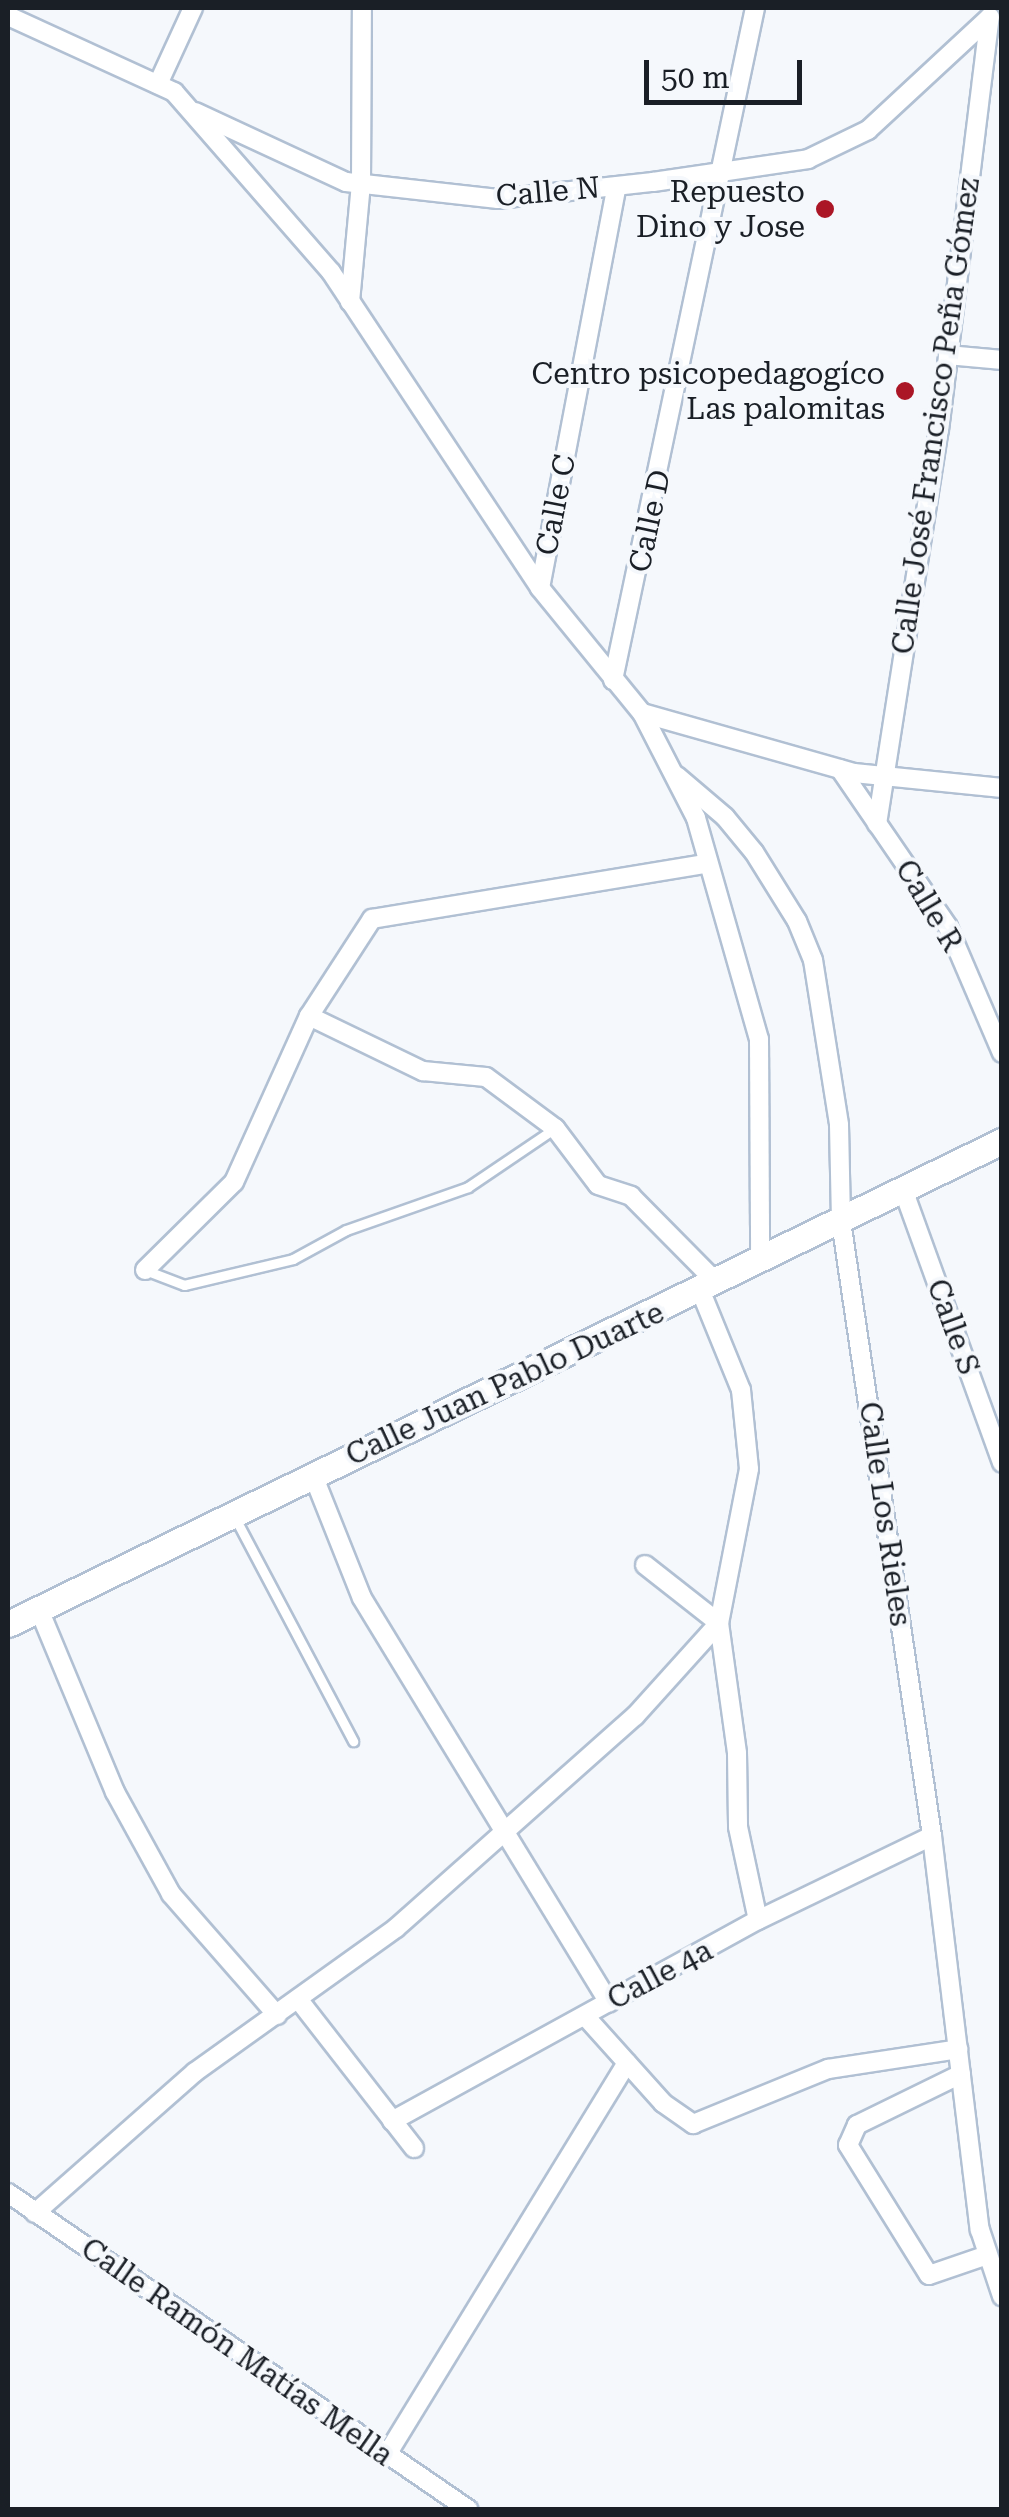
<!DOCTYPE html>
<html>
<head>
<meta charset="utf-8">
<style>
	body { margin:0 }
	#map { position:relative; width:1009px; height:2517px; overflow:hidden; background:#f5f8fc; font-family:"Roboto Serif",serif }
	div>[style] { position:absolute }
	[style*='--x'] { left:calc(var(--x)*1px); top:calc(var(--y)*1px); width:calc(var(--w)*1px); rotate:calc(var(--a)*1deg) }
	.roads { filter:drop-shadow(2px 0 #b1c0d3) drop-shadow(-2px 0 #b1c0d3) drop-shadow(0 2px #b1c0d3) drop-shadow(0 -2px #b1c0d3) }
	.lane>* { height:9px; margin:-4.5px; padding:0 4.5px; transform-origin:4.5px; border-radius:4.5px; background:#fff }
	.street>* { height:18px; margin:-9px; padding:0 9px; transform-origin:9px; border-radius:9px; background:#fff }
	.secondary>* { height:25px; margin:-12.5px; padding:0 12.5px; transform-origin:12.5px; border-radius:12.5px; background:#fff }
	.dots>* { width:28px; height:28px; translate:-50% -50%; box-sizing:border-box; border:5px solid #f5f8fc; border-radius:50% }
	span { translate:-50% -50%; white-space:nowrap; text-align:center; line-height:1.15; -webkit-text-stroke:8px #f5f8fc; paint-order:stroke }
	.street-label { font-size:30px; color:#1a1f26 }
	.poi-label { font-size:30px; color:#1a1f26 }
	.right { translate:-100% -50%; text-align:right }
	.frame { position:absolute; inset:0; border:10px solid #1a1f26; pointer-events:none }
	.scale { position:absolute; left:644px; top:60px; width:158px; height:45px; box-sizing:border-box; border:5px solid #1a1f26; border-top:0; padding-left:12px; font-size:30px; line-height:35px; white-space:nowrap; color:#1a1f26; -webkit-text-stroke:8px #f5f8fc; paint-order:stroke }
</style>
</head>
<body>
<div id="map">
	<div class="roads">
		<div class="lane">
			<i style="--x:145;--y:1270;--w:42;--a:21"></i>
			<i style="--x:184;--y:1285;--w:112;--a:-13.4"></i>
			<i style="--x:293;--y:1259;--w:60;--a:-28.7"></i>
			<i style="--x:346;--y:1230;--w:129;--a:-19.4"></i>
			<i style="--x:468;--y:1187;--w:105;--a:-34.1"></i>
			<i style="--x:234;--y:1516;--w:255;--a:62.1"></i>
		</div>
		<div class="street">
			<i style="--x:8;--y:16;--w:183;--a:24.6"></i>
			<i style="--x:174;--y:92;--w:239;--a:48.9"></i>
			<i style="--x:331;--y:272;--w:379;--a:56.5"></i>
			<i style="--x:540;--y:588;--w:161;--a:50.8"></i>
			<i style="--x:642;--y:713;--w:118;--a:62.8"></i>
			<i style="--x:696;--y:818;--w:230;--a:74.1"></i>
			<i style="--x:759;--y:1039;--w:221;--a:89.7"></i>
			<i style="--x:158;--y:84;--w:84;--a:-65.3"></i>
			<i style="--x:195;--y:112;--w:166;--a:24.9"></i>
			<i style="--x:346;--y:182;--w:153;--a:6.4"></i>
			<i style="--x:498;--y:199;--w:156;--a:-6.3"></i>
			<i style="--x:653;--y:182;--w:157;--a:-8.4"></i>
			<i style="--x:808;--y:159;--w:67;--a:-25.8"></i>
			<i style="--x:868;--y:130;--w:166;--a:-42.8"></i>
			<i style="--x:350;--y:302;--w:120;--a:-84.7"></i>
			<i style="--x:361;--y:183;--w:175;--a:-89.7"></i>
			<i style="--x:948;--y:355;--w:54;--a:5.3"></i>
			<i style="--x:540;--y:588;--w:409;--a:-79.2"></i>
			<i style="--x:613;--y:680;--w:687;--a:-78.07"></i>
			<i style="--x:642;--y:713;--w:220;--a:15.8"></i>
			<i style="--x:854;--y:773;--w:149;--a:5.8"></i>
			<i style="--x:840;--y:769;--w:191;--a:55.6"></i>
			<i style="--x:948;--y:927;--w:137;--a:66.8"></i>
			<i style="--x:677;--y:776;--w:63;--a:40.5"></i>
			<i style="--x:725;--y:817;--w:45;--a:50.4"></i>
			<i style="--x:754;--y:852;--w:81;--a:58.1"></i>
			<i style="--x:797;--y:921;--w:42;--a:67.7"></i>
			<i style="--x:813;--y:960;--w:167;--a:81"></i>
			<i style="--x:839;--y:1125;--w:96;--a:88.8"></i>
			<i style="--x:841;--y:1221;--w:622;--a:81.58"></i>
			<i style="--x:932;--y:1836;--w:397;--a:83.1"></i>
			<i style="--x:980;--y:2230;--w:70;--a:71.6"></i>
			<i style="--x:877;--y:824;--w:399;--a:-81.1"></i>
			<i style="--x:939;--y:430;--w:416;--a:-83"></i>
			<i style="--x:309;--y:1016;--w:127;--a:25.8"></i>
			<i style="--x:423;--y:1071;--w:63;--a:5.4"></i>
			<i style="--x:486;--y:1077;--w:86;--a:36.5"></i>
			<i style="--x:555;--y:1128;--w:71;--a:53"></i>
			<i style="--x:598;--y:1185;--w:35;--a:18"></i>
			<i style="--x:631;--y:1196;--w:122;--a:45.3"></i>
			<i style="--x:904;--y:1192;--w:288;--a:70.1"></i>
			<i style="--x:145;--y:1270;--w:125;--a:-44.7"></i>
			<i style="--x:234;--y:1182;--w:182;--a:-65.7"></i>
			<i style="--x:309;--y:1016;--w:116;--a:-57"></i>
			<i style="--x:372;--y:919;--w:338;--a:-9.4"></i>
			<i style="--x:701;--y:1292;--w:106;--a:67.8"></i>
			<i style="--x:741;--y:1390;--w:79;--a:84.2"></i>
			<i style="--x:749;--y:1469;--w:157;--a:101"></i>
			<i style="--x:719;--y:1623;--w:131;--a:82.1"></i>
			<i style="--x:737;--y:1753;--w:74;--a:89.2"></i>
			<i style="--x:738;--y:1827;--w:95;--a:77.9"></i>
			<i style="--x:313;--y:1475;--w:132;--a:68.3"></i>
			<i style="--x:362;--y:1598;--w:474;--a:58.6"></i>
			<i style="--x:645;--y:1565;--w:94;--a:38.1"></i>
			<i style="--x:38;--y:1607;--w:200;--a:67.4"></i>
			<i style="--x:115;--y:1792;--w:116;--a:61.2"></i>
			<i style="--x:171;--y:1894;--w:161;--a:48.8"></i>
			<i style="--x:298;--y:1999;--w:189;--a:52.1"></i>
			<i style="--x:585;--y:2016;--w:117;--a:48.1"></i>
			<i style="--x:663;--y:2103;--w:37;--a:35"></i>
			<i style="--x:693;--y:2124;--w:146;--a:-22.2"></i>
			<i style="--x:828;--y:2069;--w:132;--a:-8.7"></i>
			<i style="--x:961;--y:2074;--w:116;--a:153.9"></i>
			<i style="--x:857;--y:2125;--w:22;--a:114"></i>
			<i style="--x:848;--y:2145;--w:153;--a:58.1"></i>
			<i style="--x:929;--y:2275;--w:61;--a:-19"></i>
			<i style="--x:392;--y:2121;--w:418;--a:-28.8"></i>
			<i style="--x:758;--y:1920;--w:193;--a:-25.8"></i>
			<i style="--x:8;--y:2193;--w:559;--a:34.51"></i>
			<i style="--x:35;--y:2213;--w:213;--a:-41.4"></i>
			<i style="--x:195;--y:2072;--w:247;--a:-35.6"></i>
			<i style="--x:396;--y:1928;--w:319;--a:-41.6"></i>
			<i style="--x:635;--y:1716;--w:125;--a:-47.9"></i>
			<i style="--x:386;--y:2456;--w:461;--a:-58.5"></i>
		</div>
		<div class="secondary">
			<i style="--x:8;--y:1624;--w:1105;--a:-25.92"></i>
		</div>
	</div>
	<div class="dots">
		<i style="left:825px;top:209px;background:#ab1626"></i>
		<i style="left:905px;top:391px;background:#ab1626"></i>
	</div>
	<div class="street-label">
		<span style="left:548px;top:192px;rotate:-5deg">Calle N</span>
		<span style="left:936px;top:416px;rotate:-82deg">Calle José Francisco Peña Gómez</span>
		<span style="left:556px;top:505px;rotate:-79deg">Calle C</span>
		<span style="left:650px;top:521px;rotate:-78deg">Calle D</span>
		<span style="left:929px;top:906px;rotate:59deg">Calle R</span>
		<span style="left:953px;top:1327px;rotate:70deg">Calle S</span>
		<span style="left:505px;top:1384px;rotate:-25deg">Calle Juan Pablo Duarte</span>
		<span style="left:885px;top:1514px;rotate:82deg">Calle Los Rieles</span>
		<span style="left:660px;top:1975px;rotate:-28deg">Calle 4a</span>
		<span style="left:237px;top:2352px;rotate:35deg">Calle Ramón Matías Mella</span>
	</div>
	<div class="poi-label">
		<span class="right" style="left:805px;top:209px">Repuesto<br>Dino y Jose</span>
		<span class="right" style="left:885px;top:391px">Centro psicopedagogíco<br>Las palomitas</span>
	</div>
	<div class="frame"></div>
	<div class="scale">50 m</div>
</div>
</body>
</html>
